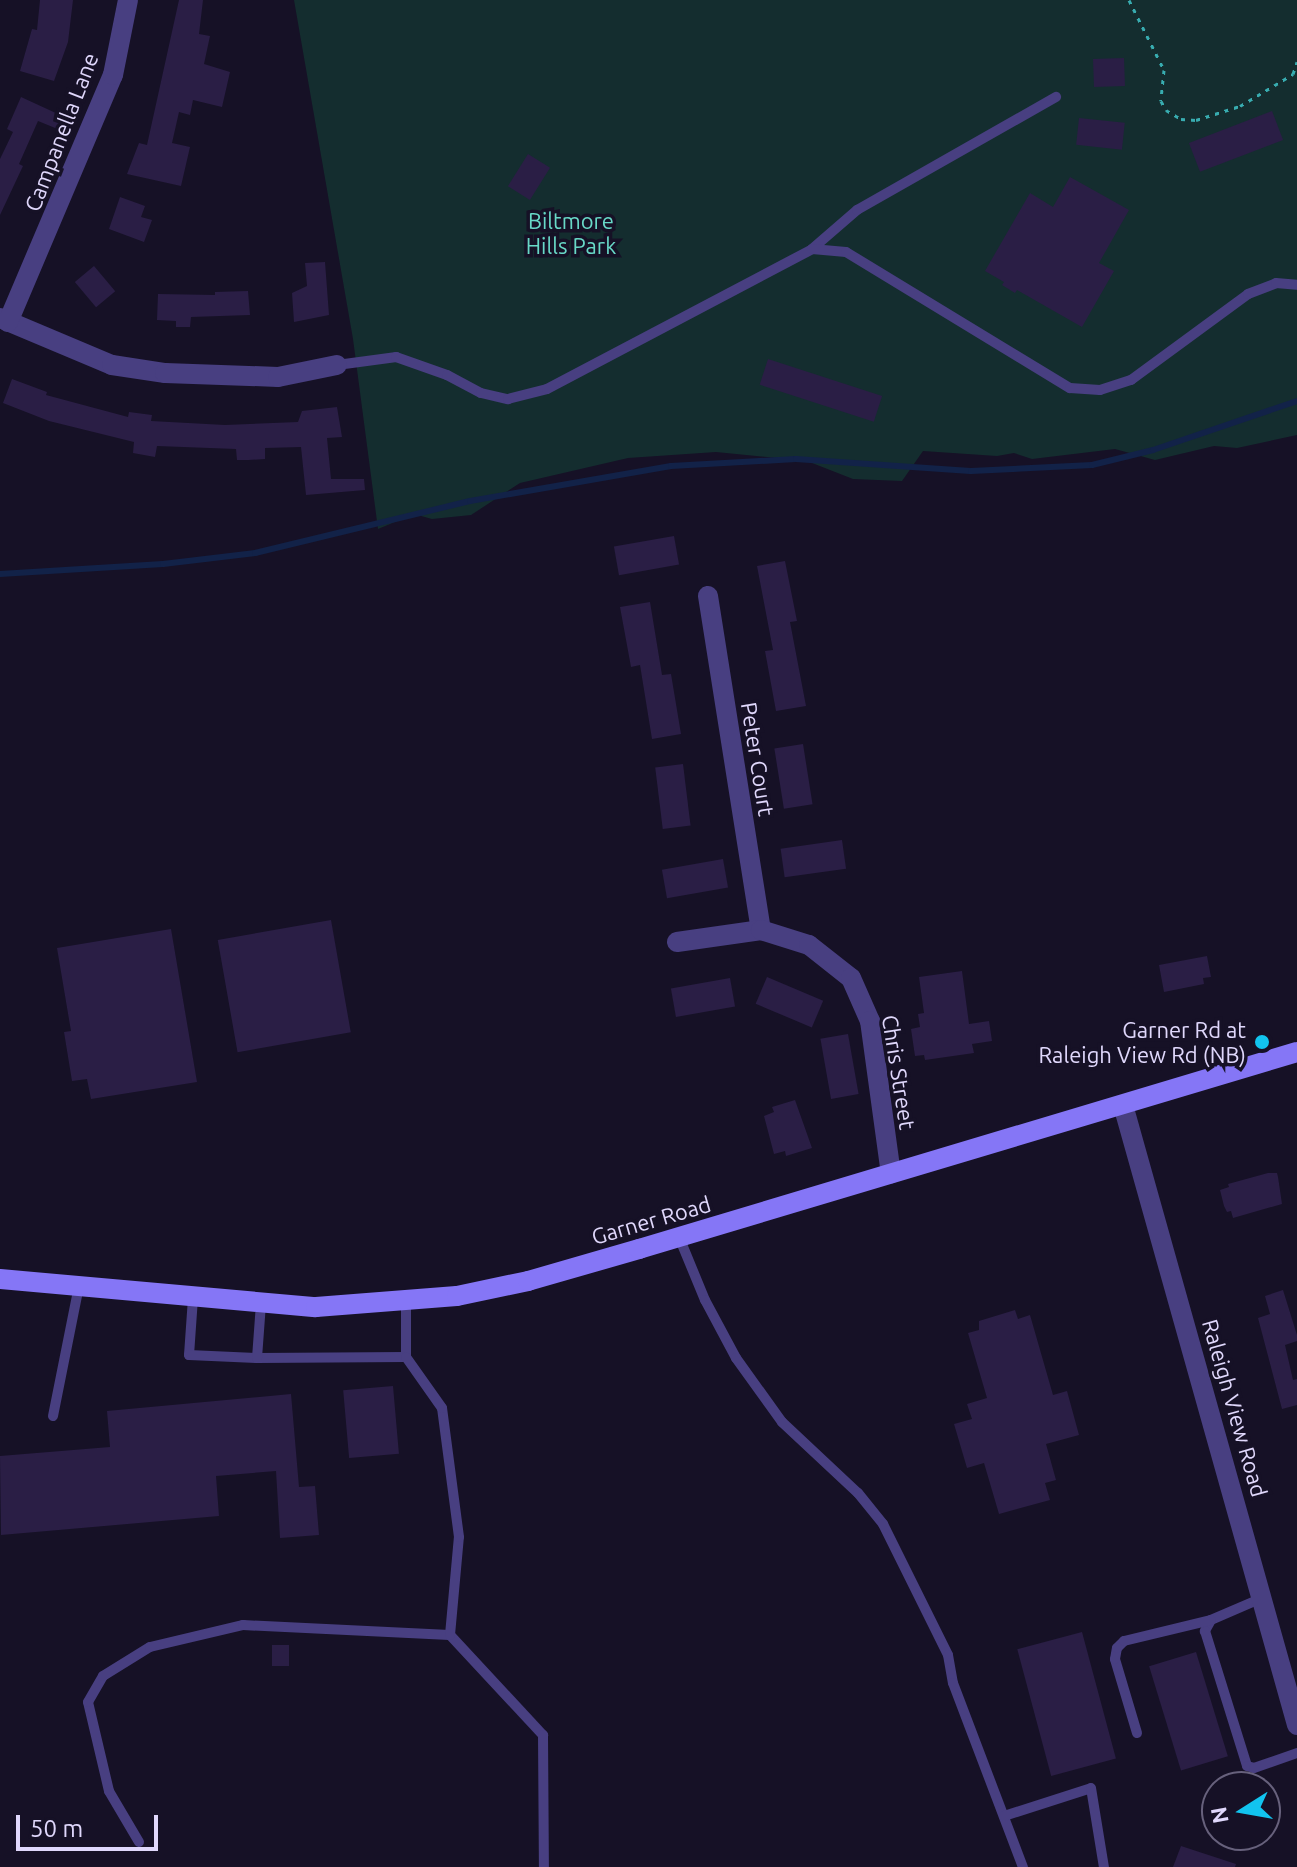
<!DOCTYPE html>
<html>
<head>
<meta charset="utf-8">
<style>
	body { margin:0 }
	#map { position:relative; width:1297px; height:1867px; overflow:hidden; background:#161126; font-family:Ubuntu,sans-serif }
	div>[style] { position:absolute }
	[style*='--x'] { left:calc(var(--x)*1px); top:calc(var(--y)*1px); width:calc(var(--w)*1px); rotate:calc(var(--a)*1deg) }
	.green>* { inset:0; background:#142d2f }
	.stream>* { height:6px; margin:-3px; padding:0 3px; transform-origin:3px; border-radius:3px; background:#122248 }
	.building>* { inset:0; background:#2a1e45; transform-origin:0 0 }
	.path>* { height:3px; margin-top:-1.5px; transform-origin:0; background:repeating-linear-gradient(90deg,#38acb0 0 4px,transparent 0 10px) }
	.lane>* { height:10px; margin:-5px; padding:0 5px; transform-origin:5px; border-radius:5px; background:#483f81 }
	.street>* { height:20px; margin:-10px; padding:0 10px; transform-origin:10px; border-radius:10px; background:#483f81 }
	.secondary>* { height:20px; margin:-10px; padding:0 10px; transform-origin:10px; border-radius:10px; background:#8576f6 }
	.dots>* { width:22px; height:22px; translate:-50% -50%; box-sizing:border-box; border:4px solid #161126; border-radius:50% }
	span { translate:-50% -50%; white-space:nowrap; text-align:center; line-height:1.15; -webkit-text-stroke:7px #161126; paint-order:stroke }
	.street-label { font-size:22px; color:#e0d8fc }
	.park-label { font-size:22px; color:#68d8c7 }
	.poi-label { font-size:22px; color:#e0d8fc }
	.right { translate:-100% -50%; text-align:right }
	.north { position:absolute; left:1201px; top:1771px; width:80px; height:80px; box-sizing:border-box; background:#161126; border:2px solid #67617c; border-radius:50%; rotate:259deg; font-size:22px; font-weight:700; line-height:32px; text-align:center; color:#e0d8fc }
	.north::after { content:''; display:block; margin:auto; width:28px; height:36px; background:#12c4ef; clip-path:polygon(50% 0,100% 100%,50% 72%,0 100%) }
	.scale { position:absolute; left:16px; top:1815px; width:142px; height:36px; box-sizing:border-box; border:4px solid #e0d8fc; border-top:0; padding-left:10px; font-size:24px; line-height:28px; white-space:nowrap; color:#e0d8fc; -webkit-text-stroke:6px #161126; paint-order:stroke }
</style>
</head>
<body>
<div id="map">
	<div class="green">
		<i style="clip-path:polygon(294px 0,1297px 0,1297px 435px,1237px 448px,1214px 446px,1155px 460px,1115px 449px,1032px 459px,1014px 453px,997px 456px,923px 451px,902px 481px,853px 479px,807px 461px,716px 452px,628px 458px,520px 483px,471px 515px,432px 519px,414px 514px,378px 529px,353px 339px)"></i>
	</div>
	<div class="stream">
		<i style="--x:0;--y:574;--w:163;--a:-3.5"></i>
		<i style="--x:163;--y:564;--w:93;--a:-6.8"></i>
		<i style="--x:255;--y:553;--w:221;--a:-13.6"></i>
		<i style="--x:470;--y:501;--w:204;--a:-9.9"></i>
		<i style="--x:671;--y:466;--w:125;--a:-3.2"></i>
		<i style="--x:796;--y:459;--w:175;--a:3.9"></i>
		<i style="--x:971;--y:471;--w:121;--a:-2.8"></i>
		<i style="--x:1092;--y:465;--w:63;--a:-13.8"></i>
		<i style="--x:1153;--y:450;--w:152;--a:-18.8"></i>
	</div>
	<div class="building">
		<i style="clip-path:polygon(40px 0,73px 0,68px 42px,54px 81px,20px 71px,32px 29px,37px 30px)"></i>
		<i style="clip-path:polygon(179px 0,203px 0,199px 34px,210px 36px,204px 64px,230px 72px,222px 107px,193px 100px,190px 115px,179px 112px,172px 143px,190px 147px,181px 186px,127px 174px,139px 143px,147px 145px)"></i>
		<i style="left:1124px;top:58px;width:28px;height:31px;rotate:88deg"></i>
		<i style="clip-path:polygon(21px 97px,71px 120px,65px 132px,38px 121px,19px 164px,23px 166px,0 215px,0 159px,13px 132px,7px 129px)"></i>
		<i style="left:1272px;top:111px;width:31px;height:89px;rotate:69deg"></i>
		<i style="left:1079px;top:118px;width:46px;height:27px;rotate:6deg"></i>
		<i style="left:528px;top:154px;width:26px;height:38px;rotate:32deg"></i>
		<i style="clip-path:polygon(1070px 177px,1129px 210px,1099px 263px,1114px 271px,1082px 327px,1017px 290px,1015px 293px,1002px 285px,1004px 282px,985px 271px,1030px 193px,1053px 207px)"></i>
		<i style="clip-path:polygon(120px 197px,145px 206px,141px 217px,152px 220px,144px 242px,109px 229px)"></i>
		<i style="clip-path:polygon(325px 262px,329px 315px,294px 322px,292px 293px,307px 286px,305px 263px)"></i>
		<i style="left:94px;top:266px;width:33px;height:25px;rotate:50deg"></i>
		<i style="clip-path:polygon(248px 291px,250px 315px,191px 317px,190px 327px,176px 327px,176px 321px,157px 320px,158px 294px,215px 295px,215px 292px)"></i>
		<i style="left:768px;top:359px;width:120px;height:27px;rotate:18deg"></i>
		<i style="clip-path:polygon(12px 379px,47px 392px,46px 395px,128px 417px,129px 412px,152px 415px,151px 421px,225px 425px,298px 422px,302px 411px,337px 407px,342px 437px,327px 438px,331px 479px,364px 479px,365px 490px,306px 495px,301px 447px,265px 448px,265px 459px,248px 460px,237px 460px,236px 449px,157px 446px,155px 457px,133px 453px,134px 442px,49px 421px,3px 403px)"></i>
		<i style="left:674px;top:536px;width:29px;height:61px;rotate:80deg"></i>
		<i style="clip-path:polygon(785px 561px,797px 621px,790px 622px,806px 706px,776px 711px,765px 651px,773px 650px,757px 566px)"></i>
		<i style="clip-path:polygon(650px 602px,662px 675px,671px 674px,681px 734px,652px 739px,640px 665px,631px 667px,620px 607px)"></i>
		<i style="left:803px;top:744px;width:61px;height:29px;rotate:81deg"></i>
		<i style="left:683px;top:764px;width:62px;height:28px;rotate:83deg"></i>
		<i style="left:842px;top:840px;width:29px;height:62px;rotate:82deg"></i>
		<i style="left:723px;top:859px;width:29px;height:62px;rotate:80deg"></i>
		<i style="left:331px;top:920px;width:114px;height:115px;rotate:80deg"></i>
		<i style="clip-path:polygon(171px 929px,197px 1082px,91px 1099px,87px 1079px,72px 1081px,64px 1032px,71px 1031px,57px 948px)"></i>
		<i style="clip-path:polygon(1207px 956px,1211px 977px,1203px 978px,1204px 984px,1164px 992px,1159px 965px)"></i>
		<i style="clip-path:polygon(962px 971px,969px 1024px,989px 1021px,992px 1041px,972px 1044px,974px 1053px,925px 1060px,924px 1055px,915px 1056px,911px 1029px,920px 1027px,918px 1014px,924px 1013px,919px 977px)"></i>
		<i style="left:767px;top:977px;width:61px;height:29px;rotate:23deg"></i>
		<i style="left:730px;top:978px;width:29px;height:60px;rotate:80deg"></i>
		<i style="left:848px;top:1034px;width:61px;height:28px;rotate:80deg"></i>
		<i style="clip-path:polygon(795px 1100px,812px 1148px,786px 1156px,785px 1151px,774px 1154px,764px 1116px,774px 1112px,772px 1107px)"></i>
		<i style="clip-path:polygon(1268px 1173px,1277px 1173px,1278px 1177px,1282px 1204px,1233px 1218px,1231px 1211px,1227px 1212px,1224px 1206px,1220px 1190px,1229px 1187px,1228px 1184px)"></i>
		<i style="clip-path:polygon(1283px 1290px,1297px 1335px,1297px 1341px,1285px 1345px,1293px 1380px,1297px 1379px,1297px 1405px,1282px 1409px,1258px 1318px,1270px 1314px,1265px 1296px)"></i>
		<i style="clip-path:polygon(1015px 1310px,1018px 1319px,1030px 1315px,1053px 1395px,1067px 1391px,1079px 1435px,1046px 1444px,1056px 1480px,1045px 1483px,1050px 1500px,999px 1514px,984px 1463px,967px 1468px,954px 1424px,972px 1419px,967px 1404px,987px 1398px,968px 1333px,979px 1330px,979px 1321px)"></i>
		<i style="left:393px;top:1386px;width:68px;height:50px;rotate:85deg"></i>
		<i style="clip-path:polygon(291px 1394px,299px 1487px,315px 1486px,319px 1535px,280px 1538px,276px 1471px,216px 1476px,219px 1516px,1px 1535px,0 1456px,110px 1447px,107px 1411px)"></i>
		<i style="left:1082px;top:1632px;width:131px;height:67px;rotate:75deg"></i>
		<i style="left:272px;top:1645px;width:17px;height:21px"></i>
		<i style="left:1196px;top:1652px;width:109px;height:49px;rotate:73deg"></i>
		<i style="clip-path:polygon(1181px 1846px,1236px 1864px,1235px 1867px,1173px 1867px)"></i>
	</div>
	<div class="path">
		<i style="--x:1129;--y:0;--w:78;--a:63.4"></i>
		<i style="--x:1164;--y:70;--w:31;--a:96"></i>
		<i style="--x:1161;--y:101;--w:10;--a:61"></i>
		<i style="--x:1166;--y:110;--w:17;--a:31"></i>
		<i style="--x:1181;--y:119;--w:15;--a:4"></i>
		<i style="--x:1196;--y:120;--w:46;--a:-17.7"></i>
		<i style="--x:1240;--y:106;--w:62;--a:-31.1"></i>
		<i style="--x:1293;--y:74;--w:13;--a:-72"></i>
	</div>
	<div class="lane">
		<i style="--x:812;--y:249;--w:60;--a:-40.9"></i>
		<i style="--x:857;--y:210;--w:229;--a:-29.6"></i>
		<i style="--x:337;--y:365;--w:60;--a:-7.7"></i>
		<i style="--x:396;--y:357;--w:54;--a:19.4"></i>
		<i style="--x:447;--y:375;--w:38;--a:28"></i>
		<i style="--x:481;--y:393;--w:28;--a:13"></i>
		<i style="--x:508;--y:399;--w:40;--a:-14.4"></i>
		<i style="--x:547;--y:389;--w:300;--a:-27.8"></i>
		<i style="--x:812;--y:249;--w:34;--a:5"></i>
		<i style="--x:846;--y:252;--w:262;--a:31.3"></i>
		<i style="--x:1070;--y:388;--w:30;--a:4"></i>
		<i style="--x:1100;--y:390;--w:33;--a:-18"></i>
		<i style="--x:1131;--y:380;--w:145;--a:-36.3"></i>
		<i style="--x:1248;--y:294;--w:30;--a:-21"></i>
		<i style="--x:1276;--y:283;--w:21;--a:5"></i>
		<i style="--x:679;--y:1237;--w:68;--a:67.6"></i>
		<i style="--x:705;--y:1300;--w:66;--a:61.9"></i>
		<i style="--x:736;--y:1358;--w:79;--a:54.3"></i>
		<i style="--x:782;--y:1422;--w:104;--a:43.1"></i>
		<i style="--x:858;--y:1493;--w:40;--a:51"></i>
		<i style="--x:883;--y:1524;--w:146;--a:63.6"></i>
		<i style="--x:948;--y:1655;--w:28;--a:80"></i>
		<i style="--x:953;--y:1683;--w:197;--a:69.2"></i>
		<i style="--x:193;--y:1298;--w:57;--a:94"></i>
		<i style="--x:189;--y:1355;--w:68;--a:2.5"></i>
		<i style="--x:257;--y:1358;--w:149;--a:-0.4"></i>
		<i style="--x:406;--y:1357;--w:55;--a:-90"></i>
		<i style="--x:257;--y:1358;--w:55;--a:-85.8"></i>
		<i style="--x:53;--y:1416;--w:133;--a:-78.7"></i>
		<i style="--x:1262;--y:1598;--w:56;--a:156.7"></i>
		<i style="--x:1211;--y:1620;--w:13;--a:119"></i>
		<i style="--x:1205;--y:1631;--w:141;--a:72.7"></i>
		<i style="--x:1247;--y:1766;--w:7;--a:16"></i>
		<i style="--x:1254;--y:1768;--w:46;--a:-19.2"></i>
		<i style="--x:450;--y:1635;--w:137;--a:47.1"></i>
		<i style="--x:543;--y:1735;--w:132;--a:89.6"></i>
		<i style="--x:1137;--y:1733;--w:77;--a:-106.6"></i>
		<i style="--x:1115;--y:1659;--w:11;--a:-80"></i>
		<i style="--x:1117;--y:1648;--w:10;--a:-45"></i>
		<i style="--x:1124;--y:1641;--w:89;--a:-13.6"></i>
		<i style="--x:1004;--y:1816;--w:91;--a:-17.8"></i>
		<i style="--x:1091;--y:1788;--w:80;--a:80.7"></i>
		<i style="--x:139;--y:1842;--w:59;--a:-120.5"></i>
		<i style="--x:109;--y:1791;--w:91;--a:-103.3"></i>
		<i style="--x:88;--y:1702;--w:30;--a:-60"></i>
		<i style="--x:103;--y:1676;--w:55;--a:-31.7"></i>
		<i style="--x:150;--y:1647;--w:96;--a:-13.3"></i>
		<i style="--x:243;--y:1625;--w:207;--a:2.8"></i>
		<i style="--x:450;--y:1635;--w:98;--a:-84.8"></i>
		<i style="--x:459;--y:1537;--w:130;--a:-97.5"></i>
		<i style="--x:442;--y:1408;--w:62;--a:-125.2"></i>
	</div>
	<div class="street">
		<i style="--x:0;--y:318;--w:121;--a:22.8"></i>
		<i style="--x:112;--y:365;--w:54;--a:8.6"></i>
		<i style="--x:165;--y:373;--w:113;--a:2"></i>
		<i style="--x:278;--y:377;--w:60;--a:-11.5"></i>
		<i style="--x:8;--y:322;--w:268;--a:-67"></i>
		<i style="--x:113;--y:75;--w:76;--a:-78.7"></i>
		<i style="--x:708;--y:596;--w:338;--a:81"></i>
		<i style="--x:677;--y:942;--w:85;--a:-8.1"></i>
		<i style="--x:761;--y:930;--w:50;--a:17.4"></i>
		<i style="--x:809;--y:945;--w:53;--a:38.2"></i>
		<i style="--x:851;--y:978;--w:47;--a:66.2"></i>
		<i style="--x:870;--y:1021;--w:154;--a:82.2"></i>
		<i style="--x:1123;--y:1105;--w:644;--a:74.32"></i>
	</div>
	<div class="secondary">
		<i style="--x:0;--y:1279;--w:317;--a:5.1"></i>
		<i style="--x:316;--y:1307;--w:141;--a:-4.5"></i>
		<i style="--x:457;--y:1296;--w:73;--a:-11.9"></i>
		<i style="--x:528;--y:1281;--w:116;--a:-16.1"></i>
		<i style="--x:639;--y:1249;--w:687;--a:-16.67"></i>
	</div>
	<div class="dots">
		<i style="left:1262px;top:1042px;background:#12c4ef"></i>
	</div>
	<div class="street-label">
		<span style="left:61px;top:132px;rotate:-69deg">Campanella Lane</span>
		<span style="left:758px;top:759px;rotate:81deg">Peter Court</span>
		<span style="left:899px;top:1072px;rotate:81deg">Chris Street</span>
		<span style="left:651px;top:1220px;rotate:-16deg">Garner Road</span>
		<span style="left:1235px;top:1408px;rotate:74deg">Raleigh View Road</span>
	</div>
	<div class="park-label">
		<span style="left:571px;top:233px">Biltmore<br>Hills Park</span>
	</div>
	<div class="poi-label">
		<span class="right" style="left:1246px;top:1042px">Garner Rd at<br>Raleigh View Rd (NB)</span>
	</div>
	<div class="north">N</div>
	<div class="scale">50 m</div>
</div>
</body>
</html>
